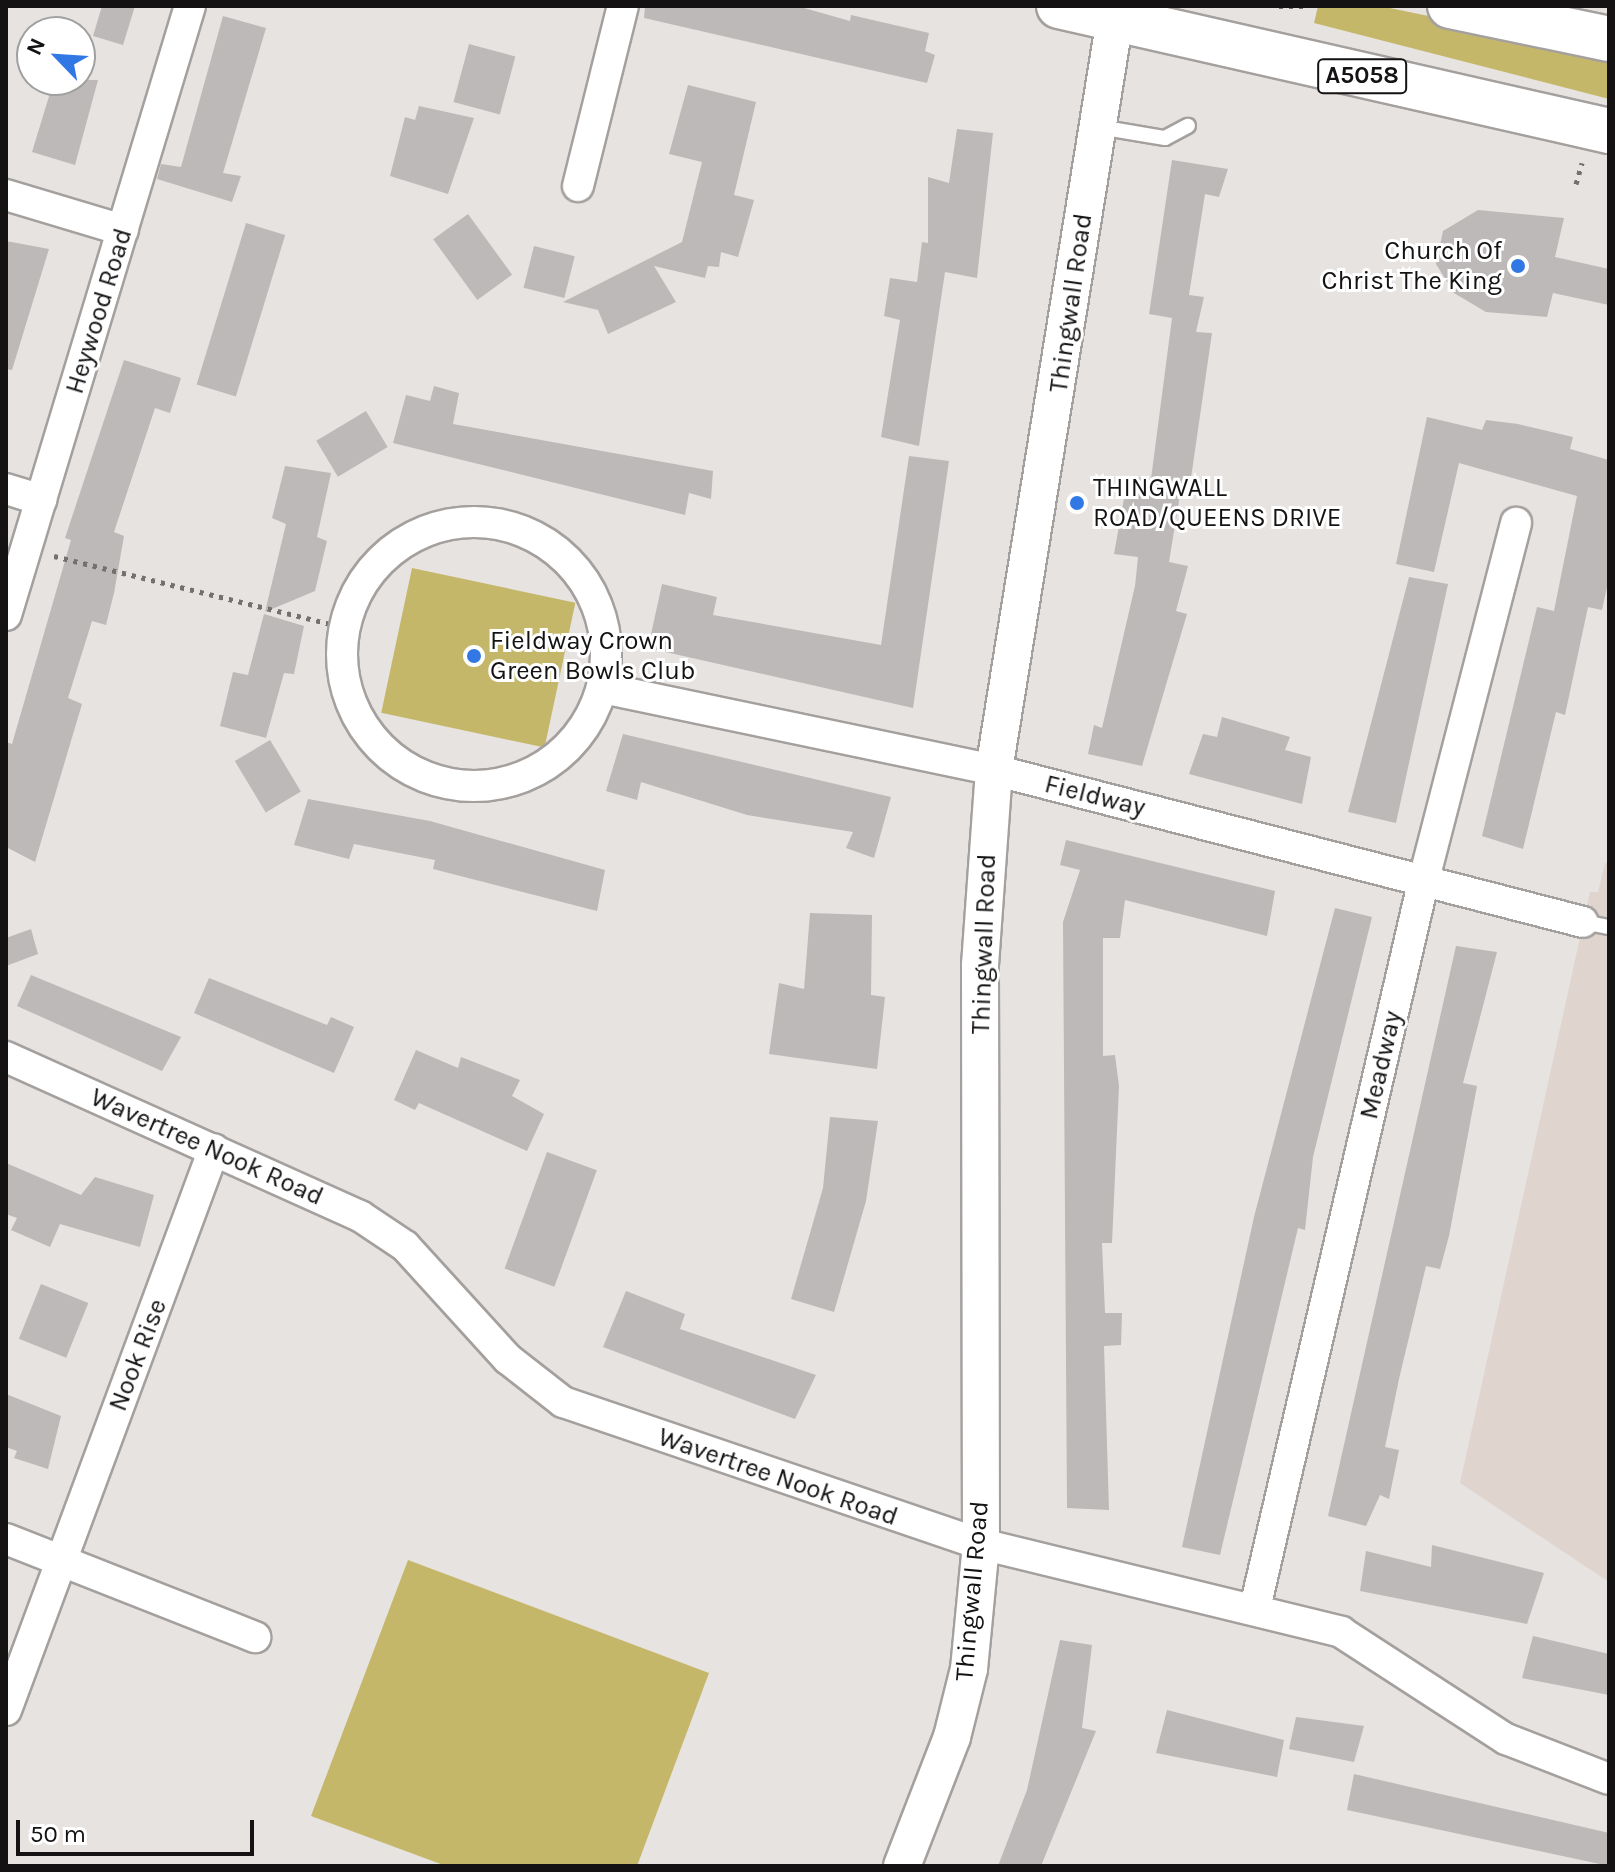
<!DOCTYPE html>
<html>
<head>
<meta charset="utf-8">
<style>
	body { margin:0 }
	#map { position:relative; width:1615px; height:1872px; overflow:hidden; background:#e7e3e1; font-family:Karla,sans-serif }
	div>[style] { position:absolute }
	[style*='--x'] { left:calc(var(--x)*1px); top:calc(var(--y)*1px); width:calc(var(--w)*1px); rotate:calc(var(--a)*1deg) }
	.built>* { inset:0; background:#e0d4cf }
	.green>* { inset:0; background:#c5b76a; transform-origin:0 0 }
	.building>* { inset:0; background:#bdb9b9; transform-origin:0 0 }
	.path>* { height:5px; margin-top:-2.5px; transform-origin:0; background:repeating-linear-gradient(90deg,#73706f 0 4px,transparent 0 10px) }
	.roads { filter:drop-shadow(2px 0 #a4a09e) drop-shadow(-2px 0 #a4a09e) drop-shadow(0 2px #a4a09e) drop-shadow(0 -2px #a4a09e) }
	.service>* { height:14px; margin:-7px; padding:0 7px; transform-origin:7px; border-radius:7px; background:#fff }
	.minor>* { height:30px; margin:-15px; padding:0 15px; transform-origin:15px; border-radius:15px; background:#fff }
	.minor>.ring { margin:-15px; padding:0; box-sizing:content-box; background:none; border:30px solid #fff; border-radius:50% }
	.tertiary>* { height:36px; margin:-18px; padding:0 18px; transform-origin:18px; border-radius:18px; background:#fff }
	.trunk>* { height:44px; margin:-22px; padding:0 22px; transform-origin:22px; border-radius:22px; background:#fff }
	.dots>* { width:22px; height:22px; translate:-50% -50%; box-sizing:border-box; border:4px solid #fff; border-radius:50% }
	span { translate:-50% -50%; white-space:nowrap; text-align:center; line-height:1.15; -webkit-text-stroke:6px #fff; paint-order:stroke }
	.shield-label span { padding:2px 6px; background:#fff; border:2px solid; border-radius:6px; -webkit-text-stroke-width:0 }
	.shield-label { font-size:24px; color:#141212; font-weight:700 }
	.poi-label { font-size:26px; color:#141212 }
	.right { translate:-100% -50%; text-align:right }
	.left { translate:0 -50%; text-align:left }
	.street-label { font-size:26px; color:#141212 }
	.frame { position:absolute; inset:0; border:8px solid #141212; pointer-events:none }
	.north { position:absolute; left:16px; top:16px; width:80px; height:80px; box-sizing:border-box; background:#fff; border:2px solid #a1a0a0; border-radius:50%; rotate:295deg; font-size:22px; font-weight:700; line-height:32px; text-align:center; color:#141212 }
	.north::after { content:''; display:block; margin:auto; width:28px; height:36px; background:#3278e5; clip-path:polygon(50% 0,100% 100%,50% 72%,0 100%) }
	.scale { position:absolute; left:16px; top:1820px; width:238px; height:36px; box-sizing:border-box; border:4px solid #141212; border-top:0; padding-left:10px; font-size:24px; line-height:28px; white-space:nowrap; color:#141212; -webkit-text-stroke:6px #fff; paint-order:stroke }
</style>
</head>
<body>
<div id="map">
	<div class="built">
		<i style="clip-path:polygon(1605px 863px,1609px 864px,1609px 1582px,1460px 1483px,1590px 892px,1598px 892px)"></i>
	</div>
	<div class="green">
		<i style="clip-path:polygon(1318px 6px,1380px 6px,1609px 53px,1609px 99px,1314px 23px)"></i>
		<i style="left:412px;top:568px;width:167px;height:148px;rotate:12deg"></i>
		<i style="clip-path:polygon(408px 1560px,709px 1673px,637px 1866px,446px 1866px,311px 1816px)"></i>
	</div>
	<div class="building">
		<i style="clip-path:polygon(102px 6px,135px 6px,123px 45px,93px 36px)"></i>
		<i style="clip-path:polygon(645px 6px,797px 6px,850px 21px,851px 15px,929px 33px,925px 51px,935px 55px,927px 83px,644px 18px)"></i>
		<i style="clip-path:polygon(223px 16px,266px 28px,223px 173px,241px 176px,232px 202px,157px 179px,161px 164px,181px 167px)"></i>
		<i style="left:469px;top:44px;width:48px;height:60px;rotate:15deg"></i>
		<i style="clip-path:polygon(54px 80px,98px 80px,75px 165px,32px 152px)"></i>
		<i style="clip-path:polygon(688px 85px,756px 102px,734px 195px,754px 200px,738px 257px,721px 252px,719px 267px,708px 266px,705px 278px,654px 266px,676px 302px,608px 334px,598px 310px,563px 302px,682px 242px,702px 162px,669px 154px)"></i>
		<i style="clip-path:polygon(419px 106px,474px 118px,448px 194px,390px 176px,405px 117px,415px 120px)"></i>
		<i style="clip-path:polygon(957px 129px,993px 133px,977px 278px,945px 272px,919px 446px,881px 437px,900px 320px,884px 316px,890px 278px,917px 282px,922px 242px,928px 243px,928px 177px,949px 183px)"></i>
		<i style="clip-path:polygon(1172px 160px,1228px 169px,1219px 197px,1205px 194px,1189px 295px,1204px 297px,1196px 332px,1212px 333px,1191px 478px,1183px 476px,1169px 562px,1188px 566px,1176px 611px,1187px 614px,1142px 766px,1088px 754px,1094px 725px,1102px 728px,1135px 586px,1138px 557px,1114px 554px,1128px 476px,1151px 479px,1172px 318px,1149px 314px)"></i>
		<i style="clip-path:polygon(1478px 210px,1564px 218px,1555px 257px,1609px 269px,1609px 305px,1553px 293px,1547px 317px,1486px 312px,1454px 293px,1436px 264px,1443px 231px)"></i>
		<i style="left:468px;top:214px;width:75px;height:43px;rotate:54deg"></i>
		<i style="left:246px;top:223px;width:41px;height:169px;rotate:17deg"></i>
		<i style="clip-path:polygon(6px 241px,49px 249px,12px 370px,6px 369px)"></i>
		<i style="left:534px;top:246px;width:42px;height:43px;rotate:14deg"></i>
		<i style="clip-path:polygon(124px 360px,181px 378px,170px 413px,155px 408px,114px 532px,124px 536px,114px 593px,106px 625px,92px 621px,68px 698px,82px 704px,35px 862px,6px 847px,6px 742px,12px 744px,71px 540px,65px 538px)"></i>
		<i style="clip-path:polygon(434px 386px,459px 393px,453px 424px,713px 471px,711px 499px,689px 493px,685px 515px,393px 443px,406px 395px,430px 401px)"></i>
		<i style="left:366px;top:411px;width:42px;height:58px;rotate:59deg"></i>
		<i style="clip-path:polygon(1427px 417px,1482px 430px,1486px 420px,1518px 424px,1573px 437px,1570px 449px,1609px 460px,1609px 578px,1602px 610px,1588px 607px,1565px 715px,1556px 712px,1523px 849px,1482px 836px,1537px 607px,1554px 611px,1577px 496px,1459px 463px,1434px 572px,1396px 564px)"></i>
		<i style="clip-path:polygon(909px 456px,949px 461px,913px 708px,648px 648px,662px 584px,717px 597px,713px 615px,881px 645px)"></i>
		<i style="clip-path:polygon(285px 466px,331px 473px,317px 537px,327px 541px,315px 591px,265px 612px,286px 524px,272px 518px)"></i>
		<i style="clip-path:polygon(1409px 577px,1448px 584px,1396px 823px,1348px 812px)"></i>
		<i style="clip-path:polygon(264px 614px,304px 626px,294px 674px,284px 673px,266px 738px,220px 726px,233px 672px,248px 675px)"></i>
		<i style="clip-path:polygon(1222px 717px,1290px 737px,1285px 750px,1311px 757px,1302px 804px,1189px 774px,1203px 734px,1217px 737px)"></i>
		<i style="clip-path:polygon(623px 734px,891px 797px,874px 858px,846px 848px,853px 832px,747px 815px,641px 782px,637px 800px,606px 791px)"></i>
		<i style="left:270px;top:740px;width:60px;height:41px;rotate:59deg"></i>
		<i style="clip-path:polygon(308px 799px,430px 821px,605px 870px,597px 911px,433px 869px,435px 860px,354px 844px,349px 859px,294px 845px)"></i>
		<i style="clip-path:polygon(1066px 840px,1275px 891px,1267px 936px,1125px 900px,1120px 938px,1103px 938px,1103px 1056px,1115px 1055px,1119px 1086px,1112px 1243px,1102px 1243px,1105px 1313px,1122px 1313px,1121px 1345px,1104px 1346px,1109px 1510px,1067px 1508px,1063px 922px,1080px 870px,1060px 865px)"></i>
		<i style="clip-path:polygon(1335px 908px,1372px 917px,1313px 1157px,1305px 1230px,1298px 1228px,1220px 1555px,1182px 1547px,1254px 1217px)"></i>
		<i style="clip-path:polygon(810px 913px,872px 915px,871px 995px,885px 997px,877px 1069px,769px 1054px,779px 983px,804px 989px)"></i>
		<i style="clip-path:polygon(31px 929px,38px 954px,6px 966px,6px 938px)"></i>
		<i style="clip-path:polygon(1456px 946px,1497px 952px,1463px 1083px,1477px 1086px,1449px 1236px,1440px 1269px,1426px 1266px,1399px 1379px,1385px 1447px,1399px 1450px,1389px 1499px,1380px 1495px,1366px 1526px,1328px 1516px)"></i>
		<i style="clip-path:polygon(31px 975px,181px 1037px,162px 1071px,17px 1006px)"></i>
		<i style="clip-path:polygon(209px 978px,327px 1025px,331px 1017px,354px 1027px,334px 1073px,194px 1013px)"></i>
		<i style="clip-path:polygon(416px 1050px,458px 1068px,461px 1057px,520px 1080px,512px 1096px,544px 1114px,527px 1151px,419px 1103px,415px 1110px,394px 1100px)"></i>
		<i style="clip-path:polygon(830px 1117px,878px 1121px,866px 1201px,834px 1312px,791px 1299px,823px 1188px)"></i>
		<i style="left:547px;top:1152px;width:53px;height:124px;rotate:20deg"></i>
		<i style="clip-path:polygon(6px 1163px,81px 1195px,95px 1177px,154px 1195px,140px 1247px,60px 1224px,50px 1247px,11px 1230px,17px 1218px,6px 1214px)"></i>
		<i style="left:41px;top:1284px;width:51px;height:59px;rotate:22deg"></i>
		<i style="clip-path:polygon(626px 1291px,685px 1314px,680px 1329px,816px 1375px,795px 1419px,603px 1347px)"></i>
		<i style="clip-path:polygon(6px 1394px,61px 1416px,48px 1469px,14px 1458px,17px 1451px,6px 1447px)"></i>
		<i style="clip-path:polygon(1432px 1545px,1544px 1573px,1527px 1624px,1360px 1591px,1366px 1551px,1431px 1567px)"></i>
		<i style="clip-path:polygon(1533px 1636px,1609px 1654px,1609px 1695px,1522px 1678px)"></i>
		<i style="clip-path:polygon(1060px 1640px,1092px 1645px,1082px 1728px,1096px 1731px,1041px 1866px,998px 1866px,1027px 1790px)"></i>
		<i style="clip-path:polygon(1167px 1710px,1284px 1740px,1277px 1777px,1156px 1753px)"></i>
		<i style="clip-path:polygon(1296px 1717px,1364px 1726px,1354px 1762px,1289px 1749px)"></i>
		<i style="clip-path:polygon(1354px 1774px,1609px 1833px,1609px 1866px,1347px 1810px)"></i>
	</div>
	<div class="path">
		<i style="--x:1279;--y:6;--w:28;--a:0"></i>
		<i style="--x:1576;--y:184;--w:22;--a:-74"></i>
		<i style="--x:54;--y:556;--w:298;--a:13.8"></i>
	</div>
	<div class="roads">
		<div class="service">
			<i style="--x:1099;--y:127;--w:67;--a:9.5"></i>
			<i style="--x:1165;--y:138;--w:26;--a:-28"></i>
			<i style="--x:1583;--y:922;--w:26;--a:11"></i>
		</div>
		<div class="minor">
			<i style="--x:578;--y:186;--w:186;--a:-76"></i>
			<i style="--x:6;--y:195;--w:122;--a:16.7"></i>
			<i style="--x:6;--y:489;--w:37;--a:17"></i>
			<i class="ring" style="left:342px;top:522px;width:234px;height:234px"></i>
			<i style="--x:6;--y:615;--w:636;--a:-73.19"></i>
			<i style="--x:602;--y:688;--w:400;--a:11.8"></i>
			<i style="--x:994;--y:770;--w:608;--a:14.47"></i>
			<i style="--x:6;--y:1057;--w:388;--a:24.2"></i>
			<i style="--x:360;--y:1216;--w:54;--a:33.7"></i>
			<i style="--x:405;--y:1246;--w:153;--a:47.7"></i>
			<i style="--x:508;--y:1359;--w:70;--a:38"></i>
			<i style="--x:563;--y:1402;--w:441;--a:18.8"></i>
			<i style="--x:981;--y:1544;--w:371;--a:13.7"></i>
			<i style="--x:1341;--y:1632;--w:197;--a:33"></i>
			<i style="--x:1506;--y:1739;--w:110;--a:21.2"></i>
			<i style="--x:6;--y:1539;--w:268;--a:21.5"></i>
			<i style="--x:1255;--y:1608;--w:748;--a:-76.95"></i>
			<i style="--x:1424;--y:879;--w:368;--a:-75.5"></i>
			<i style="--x:6;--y:1710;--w:598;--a:-69.66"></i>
		</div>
		<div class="tertiary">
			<i style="--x:902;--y:1866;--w:138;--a:-68.8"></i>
			<i style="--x:952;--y:1737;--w:70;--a:-76"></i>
			<i style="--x:969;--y:1669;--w:126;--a:-84.5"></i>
			<i style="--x:981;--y:1544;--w:579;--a:-90.1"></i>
			<i style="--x:980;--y:965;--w:196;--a:-85.9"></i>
			<i style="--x:994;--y:770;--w:774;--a:-80.85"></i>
		</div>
		<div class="trunk">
			<i style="--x:1059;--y:6;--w:564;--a:12.8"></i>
			<i style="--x:1450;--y:6;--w:162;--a:11.7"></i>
		</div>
	</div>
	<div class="dots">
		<i style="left:1518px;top:266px;background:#3278e5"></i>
		<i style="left:1077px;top:503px;background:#3278e5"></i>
		<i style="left:474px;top:656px;background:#3278e5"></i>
	</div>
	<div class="shield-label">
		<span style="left:1362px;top:76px">A5058</span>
	</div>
	<div class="poi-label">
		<span class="right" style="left:1502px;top:266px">Church Of<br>Christ The King</span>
		<span class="left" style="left:1093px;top:503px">THINGWALL<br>ROAD/QUEENS DRIVE</span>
		<span class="left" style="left:490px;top:656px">Fieldway Crown<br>Green Bowls Club</span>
	</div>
	<div class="street-label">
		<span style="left:1071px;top:303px;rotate:-82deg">Thingwall Road</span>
		<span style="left:99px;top:311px;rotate:-73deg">Heywood Road</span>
		<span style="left:1095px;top:796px;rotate:14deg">Fieldway</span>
		<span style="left:984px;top:944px;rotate:-88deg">Thingwall Road</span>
		<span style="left:1381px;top:1065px;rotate:-77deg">Meadway</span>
		<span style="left:207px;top:1147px;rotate:24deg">Wavertree Nook Road</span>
		<span style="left:138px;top:1355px;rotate:-69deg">Nook Rise</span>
		<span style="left:778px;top:1477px;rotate:19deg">Wavertree Nook Road</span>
		<span style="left:972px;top:1591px;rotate:-85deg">Thingwall Road</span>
	</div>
	<div class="frame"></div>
	<div class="north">N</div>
	<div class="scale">50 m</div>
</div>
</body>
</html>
